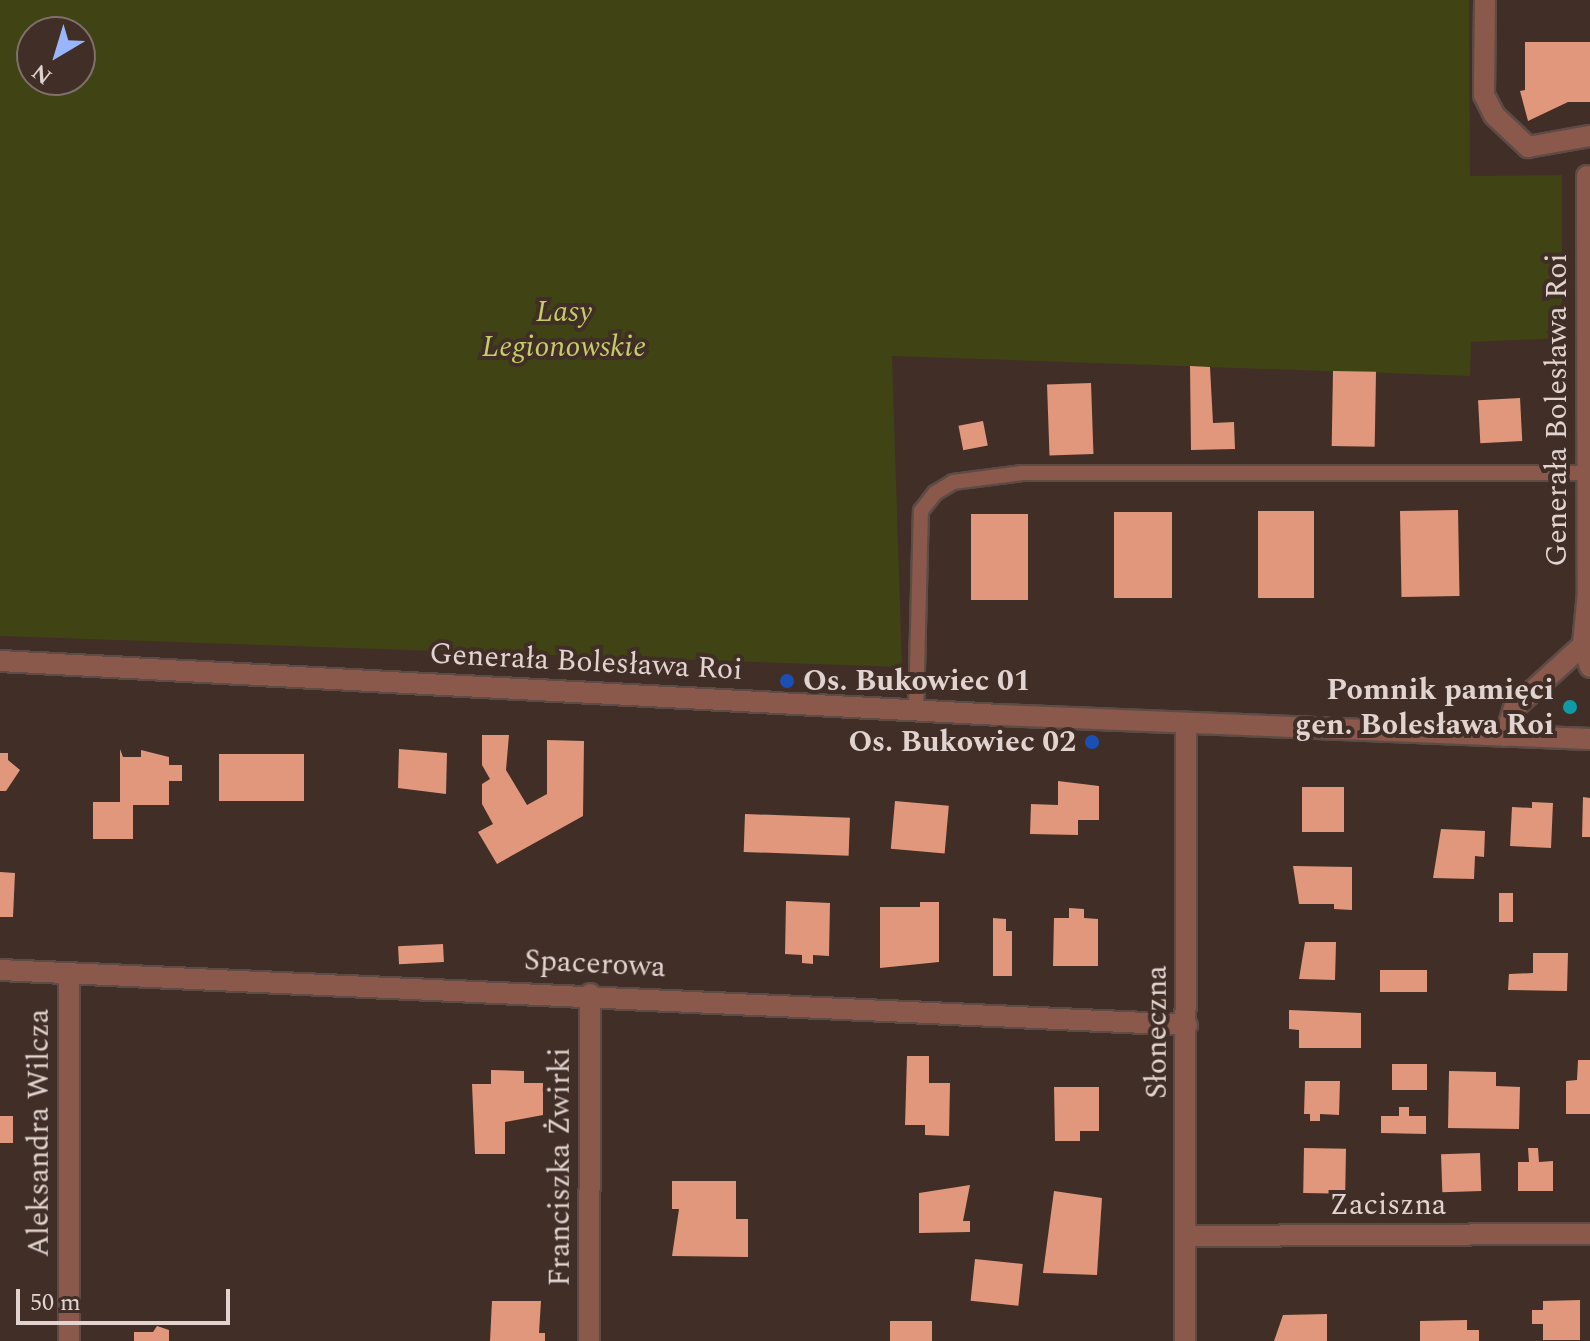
<!DOCTYPE html>
<html>
<head>
<meta charset="utf-8">
<style>
	body { margin:0 }
	#map { position:relative; width:1590px; height:1341px; overflow:hidden; background:#402e27; font-family:Spectral,serif }
	div>[style] { position:absolute }
	[style*='--x'] { left:calc(var(--x)*1px); top:calc(var(--y)*1px); width:calc(var(--w)*1px); rotate:calc(var(--a)*1deg) }
	.green>* { inset:0; background:#404314 }
	.building>* { inset:0; background:#e1977c; transform-origin:0 0 }
	.roads { filter:drop-shadow(2px 0 #5d4c45) drop-shadow(-2px 0 #5d4c45) drop-shadow(0 2px #5d4c45) drop-shadow(0 -2px #5d4c45) }
	.service>* { height:14px; margin:-7px; padding:0 7px; transform-origin:7px; border-radius:7px; background:#8b594b }
	.minor>* { height:20px; margin:-10px; padding:0 10px; transform-origin:10px; border-radius:10px; background:#8b594b }
	.dots>* { width:22px; height:22px; translate:-50% -50%; box-sizing:border-box; border:4px solid #402e27; border-radius:50% }
	span { translate:-50% -50%; white-space:nowrap; text-align:center; line-height:1.15; -webkit-text-stroke:8px #402e27; paint-order:stroke }
	.park-label { font-size:30px; color:#c5cd67; font-style:italic }
	.street-label { font-size:30px; color:#e1d4d0 }
	.poi-label { font-size:30px; color:#e1d4d0; font-weight:700 }
	.left { translate:0 -50%; text-align:left }
	.right { translate:-100% -50%; text-align:right }
	.north { position:absolute; left:16px; top:16px; width:80px; height:80px; box-sizing:border-box; background:#402e27; border:2px solid #80706b; border-radius:50%; rotate:218deg; font-size:22px; font-weight:700; line-height:32px; text-align:center; color:#e1d4d0 }
	.north::after { content:''; display:block; margin:auto; width:28px; height:36px; background:#97b6fd; clip-path:polygon(50% 0,100% 100%,50% 72%,0 100%) }
	.scale { position:absolute; left:16px; top:1289px; width:214px; height:36px; box-sizing:border-box; border:4px solid #e1d4d0; border-top:0; padding-left:10px; font-size:24px; line-height:28px; white-space:nowrap; color:#e1d4d0; -webkit-text-stroke:6px #402e27; paint-order:stroke }
</style>
</head>
<body>
<div id="map">
	<div class="green">
		<i style="clip-path:polygon(evenodd,0 0,1469px 0,1470px 176px,1562px 175px,1562px 338px,1471px 342px,1470px 376px,892px 356px,902px 667px,0 636px,0 0,80px 32px,80px 80px,32px 80px,32px 32px,80px 32px)"></i>
	</div>
	<div class="building">
		<i style="clip-path:polygon(1525px 42px,1590px 42px,1590px 102px,1568px 102px,1528px 121px,1520px 91px,1525px 90px)"></i>
		<i style="clip-path:polygon(1190px 366px,1210px 367px,1213px 423px,1234px 422px,1235px 449px,1191px 450px)"></i>
		<i style="left:1333px;top:371px;width:43px;height:75px;rotate:1deg"></i>
		<i style="left:1091px;top:383px;width:71px;height:44px;rotate:88deg"></i>
		<i style="left:1520px;top:398px;width:43px;height:42px;rotate:87deg"></i>
		<i style="left:983px;top:421px;width:25px;height:25px;rotate:79deg"></i>
		<i style="left:1458px;top:510px;width:86px;height:58px;rotate:89deg"></i>
		<i style="left:1258px;top:511px;width:56px;height:87px"></i>
		<i style="left:1172px;top:512px;width:86px;height:58px;rotate:90deg"></i>
		<i style="left:971px;top:514px;width:57px;height:86px"></i>
		<i style="clip-path:polygon(482px 735px,509px 735px,506px 770px,527px 805px,547px 794px,547px 740px,584px 741px,583px 816px,497px 864px,478px 832px,493px 824px,482px 804px,482px 784px,490px 779px,482px 765px)"></i>
		<i style="clip-path:polygon(120px 749px,123px 757px,141px 757px,141px 750px,169px 757px,169px 765px,182px 765px,182px 781px,169px 781px,169px 805px,133px 805px,133px 839px,93px 839px,93px 802px,120px 802px)"></i>
		<i style="clip-path:polygon(399px 749px,447px 753px,446px 794px,398px 788px)"></i>
		<i style="clip-path:polygon(0 753px,8px 753px,8px 760px,20px 770px,6px 791px,0 791px)"></i>
		<i style="left:219px;top:754px;width:85px;height:47px"></i>
		<i style="clip-path:polygon(1058px 781px,1099px 786px,1099px 820px,1078px 820px,1078px 835px,1030px 834px,1031px 804px,1058px 805px)"></i>
		<i style="left:1302px;top:787px;width:42px;height:45px"></i>
		<i style="clip-path:polygon(1583px 797px,1590px 798px,1590px 837px,1582px 837px)"></i>
		<i style="left:895px;top:801px;width:54px;height:48px;rotate:5deg"></i>
		<i style="clip-path:polygon(1532px 802px,1553px 803px,1551px 848px,1510px 846px,1512px 807px,1532px 808px)"></i>
		<i style="left:745px;top:814px;width:105px;height:38px;rotate:2deg"></i>
		<i style="clip-path:polygon(1441px 829px,1485px 831px,1484px 857px,1475px 856px,1474px 879px,1433px 878px)"></i>
		<i style="clip-path:polygon(1293px 866px,1352px 867px,1352px 910px,1334px 909px,1334px 904px,1299px 904px)"></i>
		<i style="clip-path:polygon(0 872px,15px 873px,13px 917px,0 917px)"></i>
		<i style="left:1499px;top:893px;width:14px;height:29px"></i>
		<i style="clip-path:polygon(786px 901px,830px 903px,829px 956px,813px 955px,813px 964px,802px 963px,802px 955px,785px 954px)"></i>
		<i style="clip-path:polygon(920px 902px,939px 902px,939px 962px,880px 968px,880px 907px,920px 907px)"></i>
		<i style="clip-path:polygon(1069px 908px,1084px 909px,1084px 918px,1098px 919px,1098px 966px,1053px 966px,1054px 918px,1069px 918px)"></i>
		<i style="clip-path:polygon(993px 918px,1006px 919px,1006px 931px,1012px 931px,1012px 976px,993px 976px)"></i>
		<i style="clip-path:polygon(1305px 942px,1336px 942px,1335px 980px,1299px 979px)"></i>
		<i style="left:443px;top:944px;width:18px;height:45px;rotate:87deg"></i>
		<i style="clip-path:polygon(1533px 953px,1568px 953px,1567px 991px,1508px 990px,1509px 974px,1533px 973px)"></i>
		<i style="left:1380px;top:970px;width:47px;height:22px"></i>
		<i style="clip-path:polygon(1289px 1010px,1361px 1013px,1361px 1048px,1299px 1048px,1299px 1030px,1289px 1029px)"></i>
		<i style="clip-path:polygon(907px 1056px,929px 1056px,929px 1083px,950px 1083px,949px 1136px,925px 1135px,925px 1125px,905px 1125px)"></i>
		<i style="clip-path:polygon(1578px 1060px,1590px 1060px,1590px 1114px,1566px 1114px,1566px 1081px,1577px 1080px)"></i>
		<i style="left:1392px;top:1064px;width:35px;height:26px"></i>
		<i style="clip-path:polygon(491px 1070px,524px 1071px,524px 1083px,543px 1083px,543px 1115px,505px 1122px,505px 1154px,475px 1154px,472px 1084px,491px 1084px)"></i>
		<i style="clip-path:polygon(1449px 1071px,1496px 1072px,1496px 1086px,1520px 1087px,1519px 1129px,1448px 1128px)"></i>
		<i style="clip-path:polygon(1305px 1081px,1340px 1081px,1339px 1115px,1320px 1114px,1320px 1121px,1310px 1121px,1310px 1114px,1304px 1114px)"></i>
		<i style="clip-path:polygon(1054px 1087px,1099px 1087px,1099px 1131px,1080px 1131px,1080px 1141px,1055px 1141px)"></i>
		<i style="clip-path:polygon(1399px 1107px,1409px 1107px,1409px 1116px,1426px 1116px,1426px 1134px,1381px 1133px,1381px 1116px,1399px 1116px)"></i>
		<i style="left:0;top:1116px;width:13px;height:27px"></i>
		<i style="left:1304px;top:1148px;width:42px;height:45px;rotate:1deg"></i>
		<i style="clip-path:polygon(1528px 1148px,1538px 1148px,1539px 1162px,1553px 1161px,1553px 1191px,1518px 1191px,1518px 1162px,1529px 1162px)"></i>
		<i style="left:1480px;top:1153px;width:38px;height:39px;rotate:88deg"></i>
		<i style="clip-path:polygon(672px 1181px,736px 1181px,736px 1219px,748px 1219px,748px 1257px,672px 1256px,679px 1209px,672px 1209px)"></i>
		<i style="clip-path:polygon(970px 1185px,963px 1221px,970px 1221px,970px 1232px,919px 1233px,919px 1193px)"></i>
		<i style="clip-path:polygon(1054px 1191px,1102px 1198px,1097px 1275px,1043px 1273px)"></i>
		<i style="left:975px;top:1259px;width:48px;height:42px;rotate:6deg"></i>
		<i style="clip-path:polygon(1580px 1300px,1580px 1340px,1543px 1340px,1543px 1324px,1532px 1324px,1532px 1310px,1543px 1310px,1543px 1301px)"></i>
		<i style="clip-path:polygon(492px 1301px,541px 1301px,539px 1333px,545px 1333px,545px 1341px,490px 1341px)"></i>
		<i style="clip-path:polygon(1327px 1314px,1327px 1341px,1274px 1341px,1283px 1315px)"></i>
		<i style="clip-path:polygon(1467px 1320px,1467px 1330px,1479px 1330px,1479px 1341px,1420px 1341px,1420px 1321px)"></i>
		<i style="left:932px;top:1321px;width:20px;height:42px;rotate:90deg"></i>
		<i style="clip-path:polygon(157px 1326px,169px 1330px,169px 1341px,134px 1341px,134px 1332px,153px 1332px)"></i>
	</div>
	<div class="roads">
		<div class="service">
			<i style="--x:916;--y:711;--w:200;--a:-88.6"></i>
			<i style="--x:921;--y:511;--w:23;--a:-52"></i>
			<i style="--x:935;--y:493;--w:21;--a:-31"></i>
			<i style="--x:953;--y:482;--w:70;--a:-7.4"></i>
			<i style="--x:1022;--y:473;--w:564;--a:0"></i>
		</div>
		<div class="minor">
			<i style="--x:1485;--y:0;--w:95;--a:90.6"></i>
			<i style="--x:1484;--y:95;--w:22;--a:63"></i>
			<i style="--x:1494;--y:115;--w:47;--a:43.3"></i>
			<i style="--x:1528;--y:147;--w:63;--a:-10.1"></i>
			<i style="--x:1587;--y:176;--w:416;--a:89.9"></i>
			<i style="--x:1588;--y:592;--w:53;--a:95.4"></i>
			<i style="--x:1583;--y:645;--w:23;--a:72"></i>
			<i style="--x:0;--y:661;--w:1000;--a:3.09"></i>
			<i style="--x:999;--y:715;--w:591;--a:2.33"></i>
			<i style="--x:1505;--y:736;--w:29;--a:-72"></i>
			<i style="--x:1514;--y:708;--w:93;--a:-42.4"></i>
			<i style="--x:0;--y:970;--w:1188;--a:2.65"></i>
			<i style="--x:69;--y:973;--w:368;--a:90"></i>
			<i style="--x:1186;--y:1236;--w:404;--a:-0.3"></i>
			<i style="--x:589;--y:1341;--w:347;--a:-89.8"></i>
			<i style="--x:1185;--y:1341;--w:617;--a:-89.91"></i>
		</div>
	</div>
	<div class="dots">
		<i style="left:787px;top:681px;background:#1a4fb4"></i>
		<i style="left:1570px;top:707px;background:#0f9aa8"></i>
		<i style="left:1092px;top:742px;background:#1a4fb4"></i>
	</div>
	<div class="park-label">
		<span style="left:564px;top:329px">Lasy<br>Legionowskie</span>
	</div>
	<div class="street-label">
		<span style="left:1557px;top:410px;rotate:-90deg">Generała Bolesława Roi</span>
		<span style="left:586px;top:662px;rotate:3deg">Generała Bolesława Roi</span>
		<span style="left:595px;top:964px;rotate:3deg">Spacerowa</span>
		<span style="left:1157px;top:1032px;rotate:-90deg">Słoneczna</span>
		<span style="left:39px;top:1133px;rotate:-90deg">Aleksandra Wilcza</span>
		<span style="left:560px;top:1167px;rotate:-90deg">Franciszka Żwirki</span>
		<span style="left:1388px;top:1205px">Zaciszna</span>
	</div>
	<div class="poi-label">
		<span class="left" style="left:803px;top:681px">Os. Bukowiec 01</span>
		<span class="right" style="left:1554px;top:707px">Pomnik pamięci<br>gen. Bolesława Roi</span>
		<span class="right" style="left:1076px;top:742px">Os. Bukowiec 02</span>
	</div>
	<div class="north">N</div>
	<div class="scale">50 m</div>
</div>
</body>
</html>
